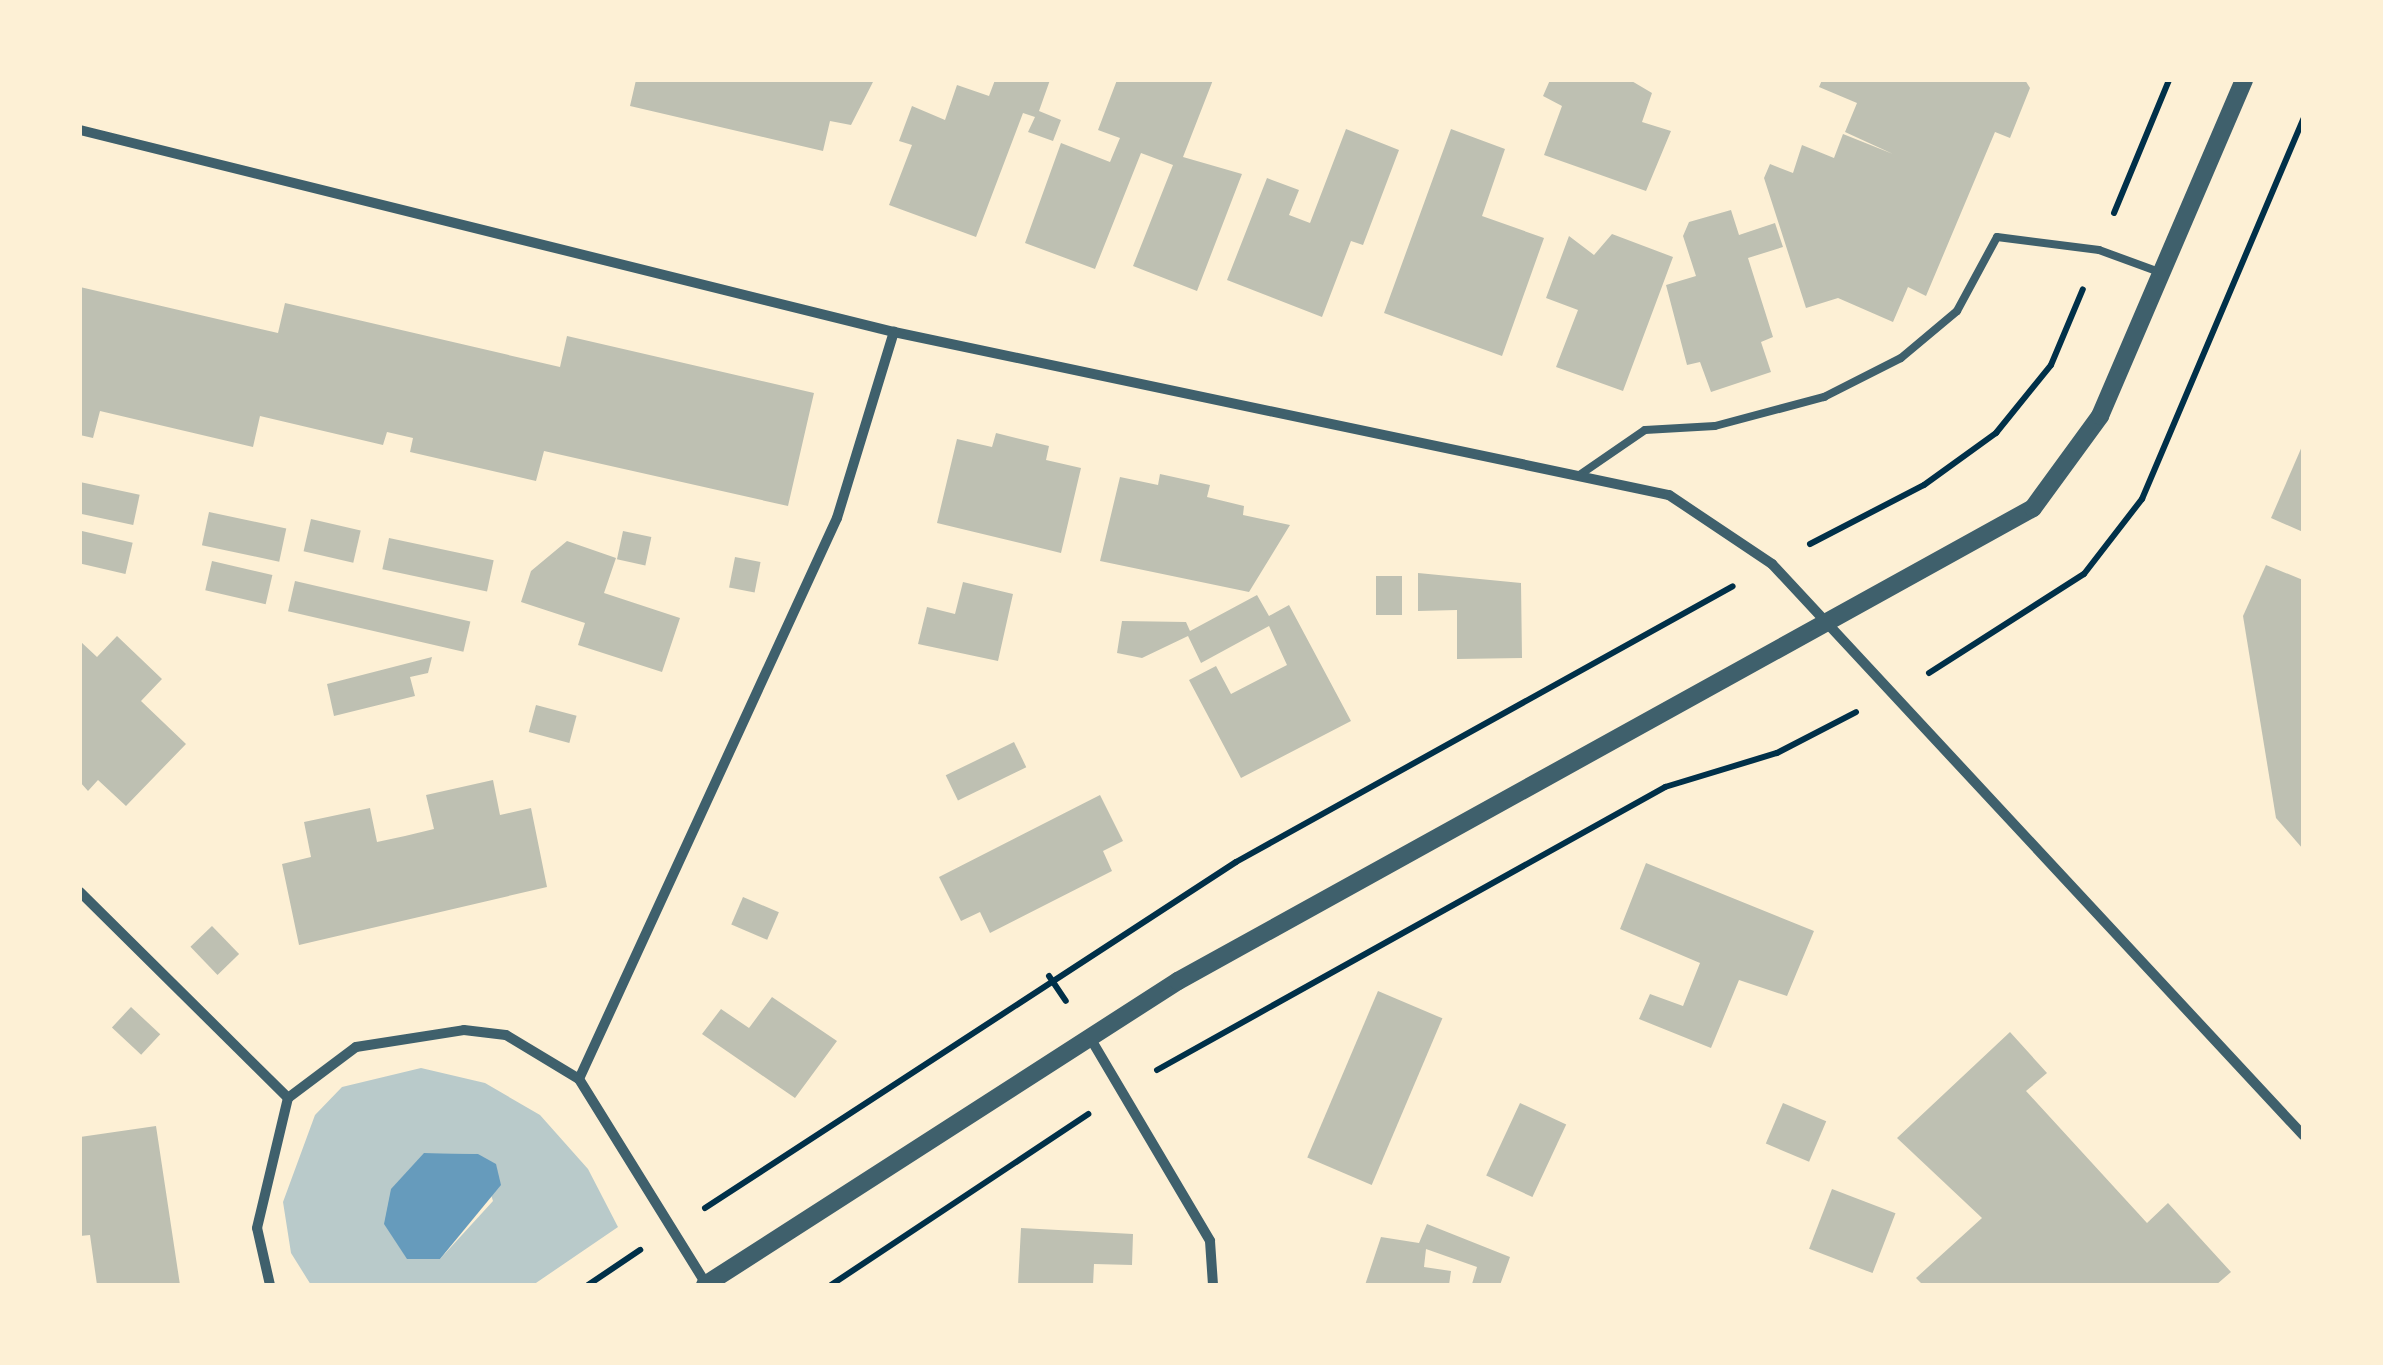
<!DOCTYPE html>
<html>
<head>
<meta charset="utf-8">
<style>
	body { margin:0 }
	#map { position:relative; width:2383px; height:1365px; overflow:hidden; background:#fdf0d5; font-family:"PT Sans Narrow",sans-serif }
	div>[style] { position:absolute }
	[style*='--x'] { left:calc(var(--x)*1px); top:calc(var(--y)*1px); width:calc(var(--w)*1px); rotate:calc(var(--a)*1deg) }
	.green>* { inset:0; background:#b9caca }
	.water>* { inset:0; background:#669bbc }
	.building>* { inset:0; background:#bec0b2; transform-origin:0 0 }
	.path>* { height:6px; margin:-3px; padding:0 3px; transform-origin:3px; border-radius:3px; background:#003049 }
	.service>* { height:8px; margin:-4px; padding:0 4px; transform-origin:4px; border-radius:4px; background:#3f606c }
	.minor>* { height:10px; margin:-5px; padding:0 5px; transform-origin:5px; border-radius:5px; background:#3f606c }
	.tertiary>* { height:18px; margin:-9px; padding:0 9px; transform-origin:9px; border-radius:9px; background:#3f606c }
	span { translate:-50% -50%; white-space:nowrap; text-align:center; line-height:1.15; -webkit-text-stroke:8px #fdf0d5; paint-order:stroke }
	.frame { position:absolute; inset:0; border:82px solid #fdf0d5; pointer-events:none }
</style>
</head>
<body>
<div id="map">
	<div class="green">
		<i style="clip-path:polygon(evenodd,421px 1068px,485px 1083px,540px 1115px,588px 1169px,618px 1227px,533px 1285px,311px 1285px,291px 1253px,283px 1202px,315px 1115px,342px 1087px,421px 1068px,424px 1153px,478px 1154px,493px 1201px,440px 1259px,424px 1153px)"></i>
	</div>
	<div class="water">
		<i style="clip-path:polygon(424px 1153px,478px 1154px,496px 1164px,501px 1185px,440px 1259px,407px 1259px,384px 1224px,391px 1189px)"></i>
	</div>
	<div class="building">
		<i style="clip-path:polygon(636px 80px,874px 80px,851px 125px,830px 121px,823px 151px,630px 106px)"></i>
		<i style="clip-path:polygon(995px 80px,1050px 80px,1039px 111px,1061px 120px,1053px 141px,1028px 132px,1035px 117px,1023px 113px,976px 237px,889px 205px,912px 145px,899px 141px,912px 106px,945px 120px,957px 85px,989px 96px)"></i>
		<i style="clip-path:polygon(1117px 80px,1213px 80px,1183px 157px,1242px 174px,1197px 291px,1133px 266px,1173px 165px,1141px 153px,1095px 269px,1025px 243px,1061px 143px,1110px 162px,1120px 138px,1098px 130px)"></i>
		<i style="clip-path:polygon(1550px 80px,1630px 80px,1652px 93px,1642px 122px,1671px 131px,1646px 191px,1544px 155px,1562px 106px,1543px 96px)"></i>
		<i style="clip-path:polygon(1822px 80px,2025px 80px,2030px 88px,2010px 138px,1995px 132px,1926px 296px,1908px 287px,1893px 322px,1838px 298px,1806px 308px,1764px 178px,1770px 164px,1793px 173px,1802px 145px,1834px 158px,1843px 134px,1893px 154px,1845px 132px,1857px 103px,1819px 87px)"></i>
		<i style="clip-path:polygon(1346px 129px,1399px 150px,1363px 245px,1351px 241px,1322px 317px,1227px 280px,1267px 178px,1299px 190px,1289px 215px,1310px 223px)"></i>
		<i style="clip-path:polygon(1451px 129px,1505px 149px,1482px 216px,1544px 238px,1502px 356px,1384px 313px)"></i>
		<i style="clip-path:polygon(1731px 210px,1739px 235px,1775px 223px,1783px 247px,1748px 258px,1773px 337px,1761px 342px,1771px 372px,1711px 392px,1700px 362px,1687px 365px,1666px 285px,1696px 276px,1683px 236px,1689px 222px)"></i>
		<i style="clip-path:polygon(1612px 234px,1673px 257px,1623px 391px,1556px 367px,1578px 310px,1546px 298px,1569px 236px,1594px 255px)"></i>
		<i style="clip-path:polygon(80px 287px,278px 333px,285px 303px,560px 367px,567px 336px,814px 393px,788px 506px,544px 451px,536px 481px,410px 452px,413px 438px,387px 432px,383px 445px,260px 416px,253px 447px,100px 411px,93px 438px,80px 435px)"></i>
		<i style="clip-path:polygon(996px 433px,1049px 446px,1046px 460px,1081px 468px,1061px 553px,937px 523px,957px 439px,992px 447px)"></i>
		<i style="clip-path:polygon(2303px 444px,2303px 532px,2271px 518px)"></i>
		<i style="clip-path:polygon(1160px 474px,1210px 485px,1207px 497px,1244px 506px,1243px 515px,1290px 525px,1249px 592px,1100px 561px,1120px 477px,1158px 485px)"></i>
		<i style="left:80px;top:482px;width:61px;height:31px;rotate:12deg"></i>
		<i style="left:209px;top:512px;width:79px;height:34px;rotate:12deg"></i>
		<i style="left:311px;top:519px;width:51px;height:33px;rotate:13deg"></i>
		<i style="left:82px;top:531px;width:52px;height:32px;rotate:13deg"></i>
		<i style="left:623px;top:531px;width:29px;height:29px;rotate:12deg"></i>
		<i style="left:389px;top:538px;width:107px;height:32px;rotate:12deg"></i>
		<i style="clip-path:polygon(567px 541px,616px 558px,604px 593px,680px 618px,662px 672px,578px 645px,585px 623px,521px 602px,531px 571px)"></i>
		<i style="left:735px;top:557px;width:26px;height:31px;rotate:11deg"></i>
		<i style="left:212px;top:561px;width:62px;height:30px;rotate:13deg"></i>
		<i style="clip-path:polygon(2266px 565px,2303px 580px,2303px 849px,2276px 818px,2243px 616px)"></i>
		<i style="clip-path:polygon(1418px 573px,1521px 583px,1522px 658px,1457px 659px,1457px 610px,1418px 611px)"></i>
		<i style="left:1376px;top:576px;width:26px;height:39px"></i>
		<i style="left:295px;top:581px;width:180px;height:31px;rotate:13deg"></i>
		<i style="clip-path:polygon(963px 582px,1013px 594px,998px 661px,918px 644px,927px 607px,955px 614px)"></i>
		<i style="clip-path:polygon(1257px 595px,1269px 616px,1289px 605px,1351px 721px,1241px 778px,1189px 680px,1216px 666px,1231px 694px,1287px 665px,1269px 626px,1201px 663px,1188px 636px,1142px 658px,1117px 653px,1122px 621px,1186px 622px,1190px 631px)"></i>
		<i style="clip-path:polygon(117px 636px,162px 679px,141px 701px,186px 744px,126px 806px,98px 780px,88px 791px,80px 782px,80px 641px,97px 657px)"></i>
		<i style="clip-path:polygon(432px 657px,428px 673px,410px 677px,415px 696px,334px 716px,327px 684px)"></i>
		<i style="left:536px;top:705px;width:42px;height:28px;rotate:15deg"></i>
		<i style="left:1014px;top:742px;width:28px;height:76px;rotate:64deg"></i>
		<i style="clip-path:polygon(493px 780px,500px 815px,531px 808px,547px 887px,299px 945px,282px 864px,311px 857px,304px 822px,370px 808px,377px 842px,405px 836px,434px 829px,426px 795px)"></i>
		<i style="clip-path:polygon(1100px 795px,1123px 841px,1103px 851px,1112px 871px,990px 933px,980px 912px,961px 921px,939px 877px)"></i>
		<i style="clip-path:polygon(1646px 863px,1814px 931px,1787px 996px,1739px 980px,1711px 1048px,1639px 1019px,1650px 994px,1683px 1006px,1700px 963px,1620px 929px)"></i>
		<i style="left:743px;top:897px;width:39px;height:30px;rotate:23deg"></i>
		<i style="left:212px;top:926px;width:39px;height:30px;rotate:46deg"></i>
		<i style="left:1378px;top:991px;width:70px;height:181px;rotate:23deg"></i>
		<i style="clip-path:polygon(772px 997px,837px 1041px,795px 1098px,702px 1034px,721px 1009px,749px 1028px)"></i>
		<i style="left:131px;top:1007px;width:40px;height:28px;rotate:43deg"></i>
		<i style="clip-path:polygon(2010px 1032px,2047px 1073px,2026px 1091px,2147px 1223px,2168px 1203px,2231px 1272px,2216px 1285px,1923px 1285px,1916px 1278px,1982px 1218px,1897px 1138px)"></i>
		<i style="left:1520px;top:1103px;width:51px;height:80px;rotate:25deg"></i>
		<i style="left:1783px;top:1103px;width:47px;height:44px;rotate:23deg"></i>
		<i style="clip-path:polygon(156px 1126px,180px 1285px,97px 1285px,90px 1235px,80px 1236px,80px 1137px)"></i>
		<i style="left:1832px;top:1189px;width:68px;height:64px;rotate:21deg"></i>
		<i style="clip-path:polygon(1427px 1224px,1510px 1257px,1500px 1285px,1472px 1284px,1477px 1267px,1426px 1249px,1424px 1267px,1451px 1271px,1449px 1285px,1365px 1285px,1381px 1237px,1419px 1243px)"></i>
		<i style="clip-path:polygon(1021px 1228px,1133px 1234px,1132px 1265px,1094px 1264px,1093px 1285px,1018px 1285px)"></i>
	</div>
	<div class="path">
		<i style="--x:2114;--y:213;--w:144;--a:-67.5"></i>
		<i style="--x:1810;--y:544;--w:128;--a:-27.4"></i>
		<i style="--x:1924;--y:485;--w:89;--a:-35.8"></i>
		<i style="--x:1996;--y:433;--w:87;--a:-51"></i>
		<i style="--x:2051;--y:365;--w:82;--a:-67.2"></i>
		<i style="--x:1929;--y:673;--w:184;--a:-32.6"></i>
		<i style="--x:2084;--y:574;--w:95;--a:-52.3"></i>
		<i style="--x:2142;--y:499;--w:413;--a:-67"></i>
		<i style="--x:1049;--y:976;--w:30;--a:56"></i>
		<i style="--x:1157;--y:1070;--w:582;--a:-29.12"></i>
		<i style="--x:1665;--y:787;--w:117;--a:-16.9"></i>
		<i style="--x:1777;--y:753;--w:89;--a:-27.4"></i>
		<i style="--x:705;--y:1208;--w:634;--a:-33.09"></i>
		<i style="--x:1236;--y:862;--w:568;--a:-29.04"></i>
		<i style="--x:588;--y:1285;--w:63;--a:-33.9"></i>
		<i style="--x:831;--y:1285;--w:309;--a:-33.6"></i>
	</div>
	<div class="service">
		<i style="--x:1578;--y:476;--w:81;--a:-34.5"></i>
		<i style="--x:1645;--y:430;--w:70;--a:-3.3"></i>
		<i style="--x:1715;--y:426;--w:113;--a:-14.9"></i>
		<i style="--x:1824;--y:397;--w:86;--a:-26.9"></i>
		<i style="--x:1901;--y:358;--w:73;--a:-40"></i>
		<i style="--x:1957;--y:311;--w:84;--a:-61.6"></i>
		<i style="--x:1997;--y:237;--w:103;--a:7.3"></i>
		<i style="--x:2099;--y:250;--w:67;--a:20.1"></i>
	</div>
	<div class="minor">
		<i style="--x:80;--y:130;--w:839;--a:13.94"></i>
		<i style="--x:894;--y:332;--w:792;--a:11.88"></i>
		<i style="--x:1669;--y:495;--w:124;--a:33.8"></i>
		<i style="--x:1772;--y:564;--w:780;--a:47.08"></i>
		<i style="--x:80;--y:892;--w:293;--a:44.7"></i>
		<i style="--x:1089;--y:1036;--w:238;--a:59.4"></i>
		<i style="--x:1210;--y:1241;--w:44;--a:86.1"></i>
		<i style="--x:579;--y:1079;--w:617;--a:-65.3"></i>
		<i style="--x:837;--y:518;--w:195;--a:-73"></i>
		<i style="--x:270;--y:1285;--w:58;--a:-102.8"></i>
		<i style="--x:257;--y:1228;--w:134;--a:-76.6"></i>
		<i style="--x:288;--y:1098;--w:85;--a:-36.9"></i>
		<i style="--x:356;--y:1047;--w:109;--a:-8.9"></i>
		<i style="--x:464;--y:1030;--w:42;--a:6.8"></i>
		<i style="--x:506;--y:1035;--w:85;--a:31.1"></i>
		<i style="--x:579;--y:1079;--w:241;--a:58.2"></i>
	</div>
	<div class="tertiary">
		<i style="--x:705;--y:1285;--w:562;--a:-32.73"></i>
		<i style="--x:1178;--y:981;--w:977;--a:-28.95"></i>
		<i style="--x:2033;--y:508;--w:114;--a:-53.9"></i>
		<i style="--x:2100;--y:416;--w:366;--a:-66.8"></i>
	</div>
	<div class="frame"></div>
</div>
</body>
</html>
